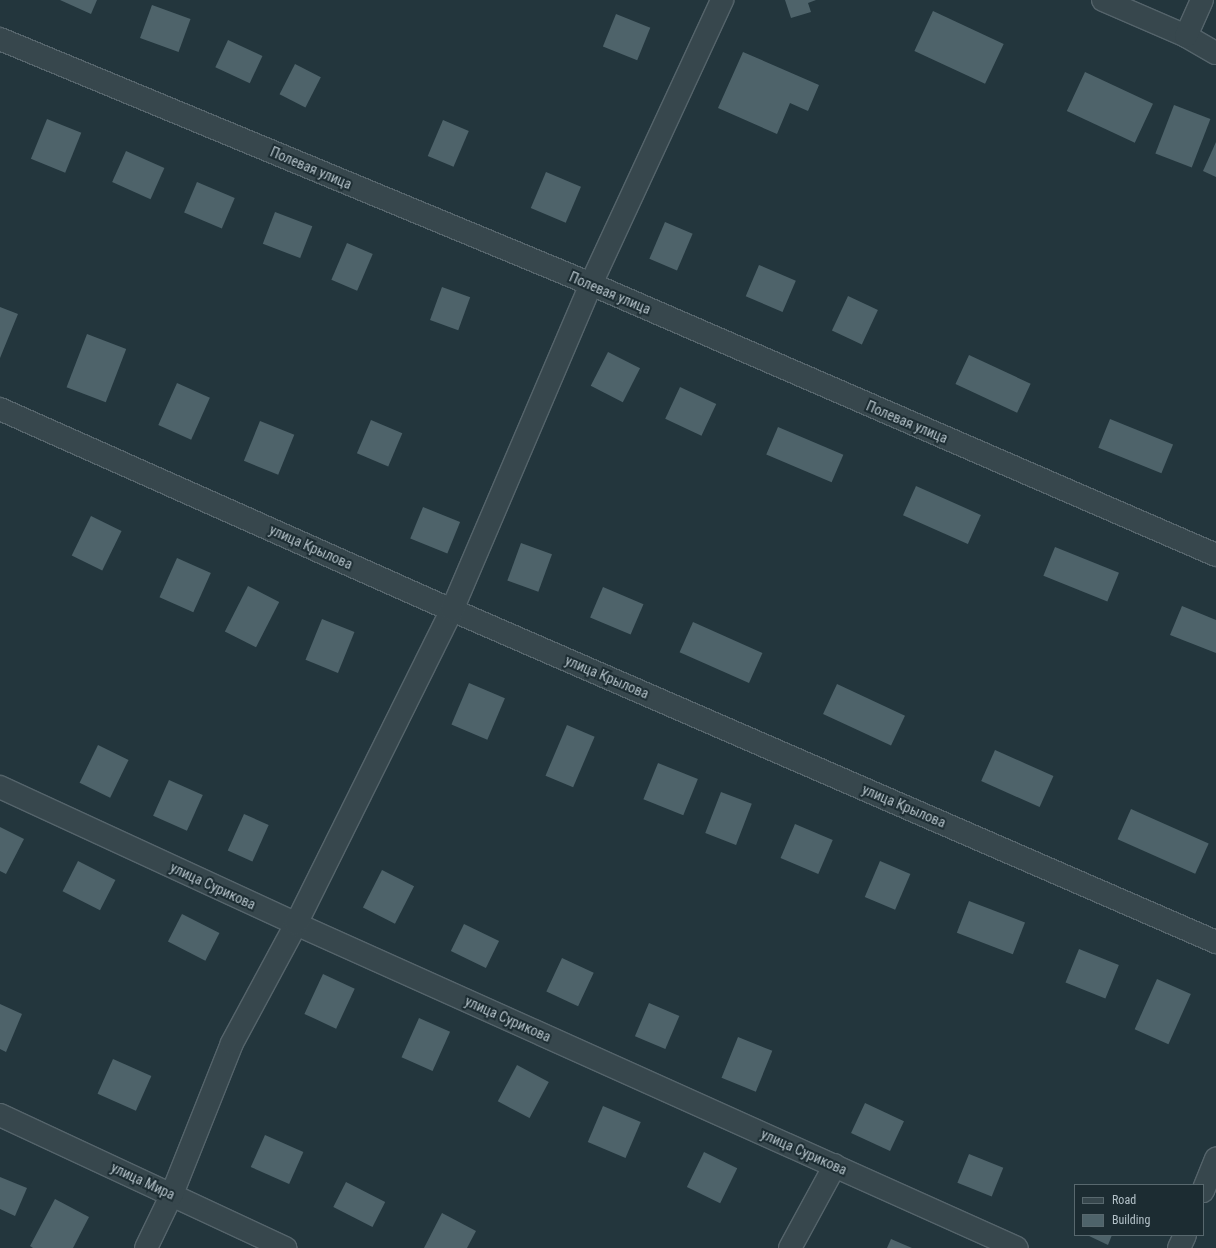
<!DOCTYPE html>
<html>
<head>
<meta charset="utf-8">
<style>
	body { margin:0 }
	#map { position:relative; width:1216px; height:1248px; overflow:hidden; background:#23363d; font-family:"Roboto Condensed",sans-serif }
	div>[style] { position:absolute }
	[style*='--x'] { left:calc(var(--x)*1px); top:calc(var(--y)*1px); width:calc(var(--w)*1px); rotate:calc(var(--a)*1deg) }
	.building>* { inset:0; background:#4e636a; transform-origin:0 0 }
	.roads { filter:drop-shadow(1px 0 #55646b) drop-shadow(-1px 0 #55646b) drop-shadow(0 1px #55646b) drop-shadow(0 -1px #55646b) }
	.minor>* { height:22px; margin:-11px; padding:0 11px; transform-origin:11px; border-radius:11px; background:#37474d }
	span { translate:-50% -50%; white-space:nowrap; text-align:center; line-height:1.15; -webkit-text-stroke:4px #1c2c32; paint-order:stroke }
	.street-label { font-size:14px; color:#b3c1c8 }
	.legend { position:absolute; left:1074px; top:1184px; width:130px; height:52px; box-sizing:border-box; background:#1c2c32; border:1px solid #58686e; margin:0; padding:5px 7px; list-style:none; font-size:12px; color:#b3c1c8 }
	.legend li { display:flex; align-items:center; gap:8px; height:20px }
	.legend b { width:20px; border:1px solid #58686e }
</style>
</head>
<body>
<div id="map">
	<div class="building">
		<i style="clip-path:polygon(60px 0,97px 0,91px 14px)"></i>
		<i style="clip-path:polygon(785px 0,816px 0,808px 3px,811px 12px,791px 18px)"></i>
		<i style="left:152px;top:5px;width:41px;height:35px;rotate:20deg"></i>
		<i style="left:933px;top:11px;width:78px;height:44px;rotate:25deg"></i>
		<i style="left:616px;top:14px;width:37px;height:35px;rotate:22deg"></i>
		<i style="left:228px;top:40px;width:38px;height:30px;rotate:25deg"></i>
		<i style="clip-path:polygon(743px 52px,819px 85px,808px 111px,790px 103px,777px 134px,718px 108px)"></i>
		<i style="left:295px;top:64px;width:29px;height:34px;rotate:27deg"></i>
		<i style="left:1085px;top:72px;width:75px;height:43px;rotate:25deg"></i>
		<i style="left:1174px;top:105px;width:39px;height:52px;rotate:21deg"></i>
		<i style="left:47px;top:119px;width:37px;height:43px;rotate:22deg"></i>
		<i style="left:443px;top:120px;width:28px;height:39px;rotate:23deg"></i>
		<i style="clip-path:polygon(1216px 142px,1216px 177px,1203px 171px)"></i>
		<i style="left:126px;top:151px;width:42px;height:34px;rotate:24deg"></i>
		<i style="left:546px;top:172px;width:38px;height:39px;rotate:23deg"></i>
		<i style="left:197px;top:182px;width:41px;height:33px;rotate:23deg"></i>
		<i style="left:275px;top:212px;width:40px;height:34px;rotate:21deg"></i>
		<i style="left:665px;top:222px;width:30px;height:40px;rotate:23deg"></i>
		<i style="left:347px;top:243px;width:28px;height:40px;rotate:23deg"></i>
		<i style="left:759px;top:265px;width:40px;height:34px;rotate:23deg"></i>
		<i style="left:442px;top:287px;width:30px;height:35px;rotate:20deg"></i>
		<i style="left:848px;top:296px;width:33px;height:38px;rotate:25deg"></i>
		<i style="clip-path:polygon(0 307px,18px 314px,0 358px)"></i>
		<i style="left:87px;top:334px;width:42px;height:57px;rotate:21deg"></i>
		<i style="left:608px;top:352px;width:36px;height:38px;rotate:27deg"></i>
		<i style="left:969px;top:355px;width:68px;height:32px;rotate:25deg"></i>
		<i style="left:177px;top:383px;width:36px;height:46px;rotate:24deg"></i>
		<i style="left:680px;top:387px;width:40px;height:35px;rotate:25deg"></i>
		<i style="left:1110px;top:419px;width:68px;height:31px;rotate:22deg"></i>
		<i style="left:371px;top:420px;width:34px;height:36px;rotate:23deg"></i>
		<i style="left:260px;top:421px;width:37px;height:43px;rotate:22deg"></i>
		<i style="left:778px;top:427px;width:71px;height:30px;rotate:23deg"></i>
		<i style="left:916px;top:486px;width:71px;height:32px;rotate:24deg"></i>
		<i style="left:423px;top:507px;width:40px;height:34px;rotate:22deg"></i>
		<i style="left:91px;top:516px;width:34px;height:44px;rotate:26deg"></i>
		<i style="left:521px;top:543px;width:33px;height:40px;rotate:20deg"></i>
		<i style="left:1055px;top:547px;width:69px;height:31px;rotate:22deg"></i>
		<i style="left:177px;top:558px;width:37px;height:43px;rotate:24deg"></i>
		<i style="left:248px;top:586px;width:35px;height:51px;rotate:27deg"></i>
		<i style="left:603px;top:587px;width:44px;height:33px;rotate:23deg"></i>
		<i style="clip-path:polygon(1182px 606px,1216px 620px,1216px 653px,1170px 635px)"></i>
		<i style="left:322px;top:619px;width:35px;height:44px;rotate:22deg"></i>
		<i style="left:693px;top:622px;width:76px;height:33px;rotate:24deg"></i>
		<i style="left:469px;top:683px;width:39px;height:45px;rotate:23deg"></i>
		<i style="left:837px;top:684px;width:75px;height:33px;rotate:25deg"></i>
		<i style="left:567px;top:725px;width:30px;height:55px;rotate:23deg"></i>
		<i style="left:98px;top:745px;width:34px;height:42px;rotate:26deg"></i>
		<i style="left:995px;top:750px;width:64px;height:34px;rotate:24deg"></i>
		<i style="left:658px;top:763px;width:43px;height:39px;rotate:22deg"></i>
		<i style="left:169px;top:780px;width:37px;height:39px;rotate:24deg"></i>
		<i style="left:721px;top:792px;width:33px;height:44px;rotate:21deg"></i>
		<i style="left:1131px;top:809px;width:85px;height:33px;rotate:24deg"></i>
		<i style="left:244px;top:814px;width:27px;height:40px;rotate:24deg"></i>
		<i style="left:795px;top:824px;width:41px;height:37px;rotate:23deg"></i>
		<i style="clip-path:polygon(0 827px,24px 839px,6px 874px,0 871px)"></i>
		<i style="left:78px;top:861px;width:42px;height:34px;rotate:27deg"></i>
		<i style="left:880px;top:861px;width:33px;height:39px;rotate:23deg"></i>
		<i style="left:382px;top:870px;width:36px;height:42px;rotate:27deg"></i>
		<i style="left:969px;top:901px;width:60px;height:34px;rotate:21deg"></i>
		<i style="left:182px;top:914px;width:42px;height:31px;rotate:27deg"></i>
		<i style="left:464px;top:924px;width:39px;height:30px;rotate:26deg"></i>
		<i style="left:1079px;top:949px;width:43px;height:36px;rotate:22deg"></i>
		<i style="left:562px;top:958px;width:35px;height:37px;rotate:25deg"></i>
		<i style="left:323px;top:974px;width:35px;height:44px;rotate:25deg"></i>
		<i style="left:1157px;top:979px;width:37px;height:55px;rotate:24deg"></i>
		<i style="left:649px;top:1003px;width:33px;height:36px;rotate:23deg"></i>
		<i style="clip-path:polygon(0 1004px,22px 1014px,6px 1052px,0 1049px)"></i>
		<i style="left:419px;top:1018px;width:34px;height:43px;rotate:24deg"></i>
		<i style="left:738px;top:1037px;width:37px;height:44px;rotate:22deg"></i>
		<i style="left:113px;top:1059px;width:42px;height:38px;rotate:24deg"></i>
		<i style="left:517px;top:1065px;width:36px;height:41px;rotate:28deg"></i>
		<i style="left:865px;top:1103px;width:43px;height:33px;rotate:25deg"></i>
		<i style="left:603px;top:1106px;width:41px;height:39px;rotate:23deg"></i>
		<i style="left:265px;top:1135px;width:42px;height:35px;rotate:24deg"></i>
		<i style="left:704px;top:1152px;width:37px;height:39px;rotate:26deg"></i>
		<i style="left:969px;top:1154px;width:37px;height:31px;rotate:22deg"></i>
		<i style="clip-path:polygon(0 1177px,27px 1188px,15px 1216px,0 1209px)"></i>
		<i style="left:346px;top:1182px;width:44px;height:28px;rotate:27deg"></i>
		<i style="clip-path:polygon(55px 1199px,89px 1217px,73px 1248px,33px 1248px,30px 1246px)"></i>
		<i style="clip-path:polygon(442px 1213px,476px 1231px,467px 1248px,424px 1248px)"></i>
		<i style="clip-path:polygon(1087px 1235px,1112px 1235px,1108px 1245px)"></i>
		<i style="clip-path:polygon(891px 1239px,912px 1248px,887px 1248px)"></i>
	</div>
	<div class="roads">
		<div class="minor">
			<i style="--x:1103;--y:0;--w:90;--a:23.4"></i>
			<i style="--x:1186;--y:36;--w:34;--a:30"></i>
			<i style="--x:1186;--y:36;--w:39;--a:-66"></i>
			<i style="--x:0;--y:39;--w:640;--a:22.52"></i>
			<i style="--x:591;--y:284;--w:681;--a:23.44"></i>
			<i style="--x:0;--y:409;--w:495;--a:24"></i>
			<i style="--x:452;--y:610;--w:833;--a:23.49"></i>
			<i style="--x:0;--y:787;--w:326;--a:24.8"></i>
			<i style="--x:296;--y:924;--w:790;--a:24.2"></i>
			<i style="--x:0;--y:1115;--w:315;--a:25"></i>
			<i style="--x:1203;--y:1191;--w:35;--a:-68"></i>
			<i style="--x:146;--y:1248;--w:60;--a:-64.3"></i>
			<i style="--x:172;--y:1194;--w:162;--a:-68.3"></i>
			<i style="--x:232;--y:1043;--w:135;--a:-61.7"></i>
			<i style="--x:296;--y:924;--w:351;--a:-63.6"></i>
			<i style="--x:452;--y:610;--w:354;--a:-66.9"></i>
			<i style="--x:591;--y:284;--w:313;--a:-65.2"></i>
			<i style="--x:790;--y:1248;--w:94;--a:-61.5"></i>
			<i style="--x:1179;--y:1248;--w:14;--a:-65"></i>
		</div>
	</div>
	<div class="street-label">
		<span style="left:311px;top:168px;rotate:23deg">Полевая улица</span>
		<span style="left:610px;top:293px;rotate:23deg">Полевая улица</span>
		<span style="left:907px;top:422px;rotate:23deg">Полевая улица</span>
		<span style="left:311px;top:547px;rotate:24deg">улица Крылова</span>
		<span style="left:607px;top:677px;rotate:23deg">улица Крылова</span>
		<span style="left:904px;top:806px;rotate:23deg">улица Крылова</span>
		<span style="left:213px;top:886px;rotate:25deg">улица Сурикова</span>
		<span style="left:508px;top:1019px;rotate:24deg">улица Сурикова</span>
		<span style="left:804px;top:1152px;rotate:24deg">улица Сурикова</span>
		<span style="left:143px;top:1181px;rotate:25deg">улица Мира</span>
	</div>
	<ul class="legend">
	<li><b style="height:5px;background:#37474d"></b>Road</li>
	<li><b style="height:11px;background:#4e636a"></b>Building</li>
	</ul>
</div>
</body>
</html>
